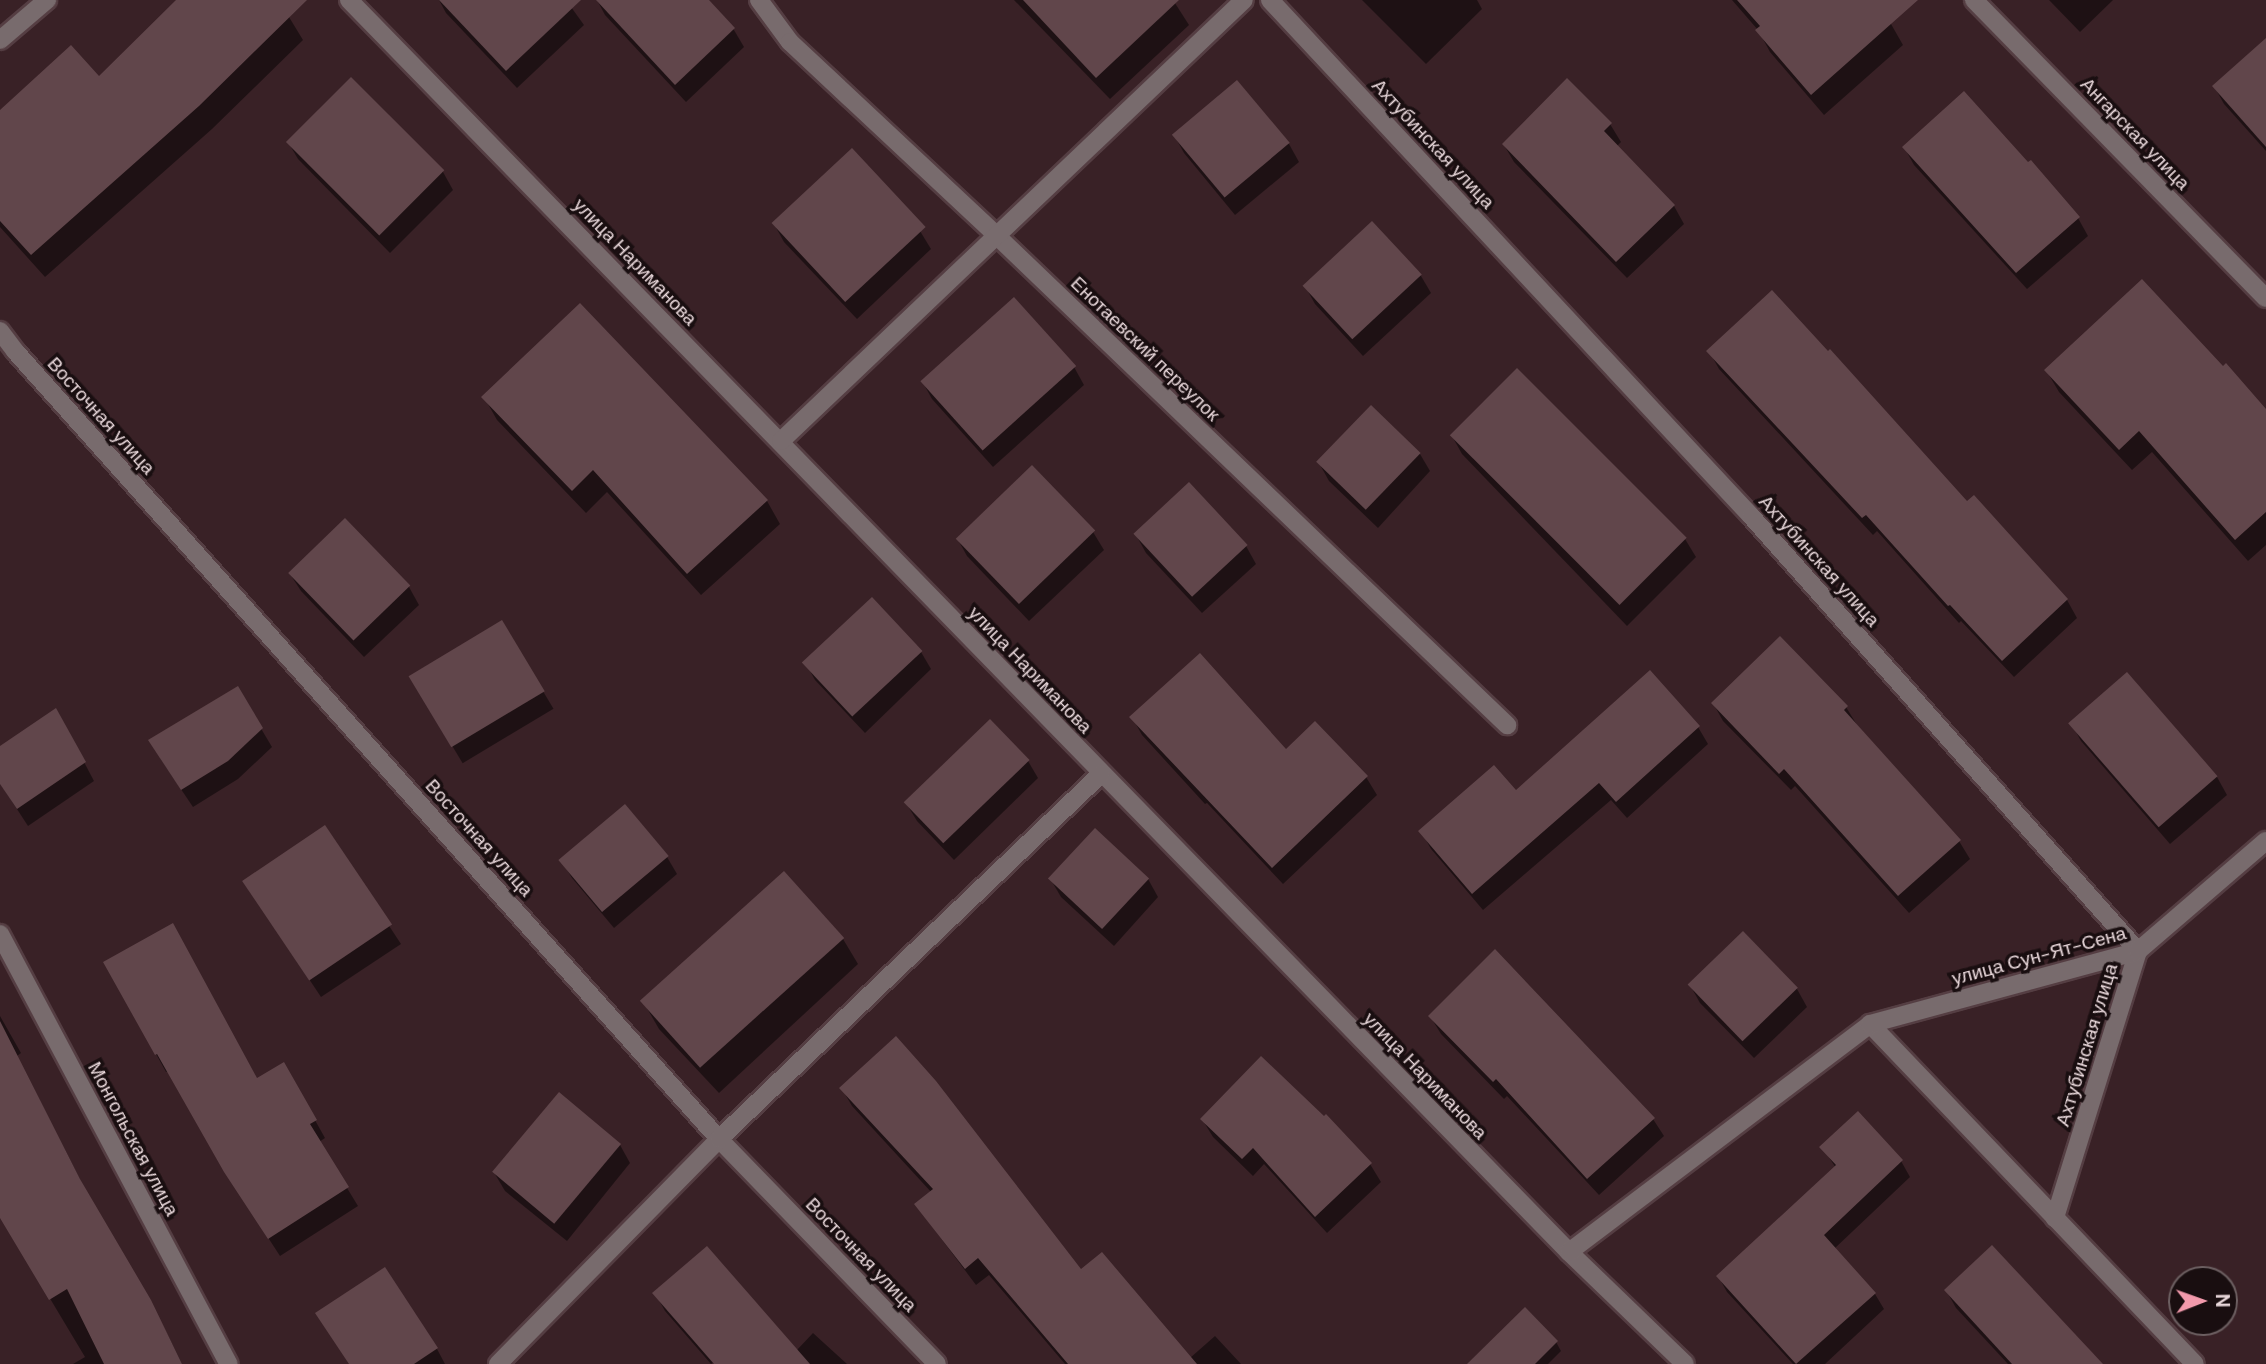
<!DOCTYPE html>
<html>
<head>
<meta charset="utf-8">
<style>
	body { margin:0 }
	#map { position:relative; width:2266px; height:1364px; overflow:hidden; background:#392126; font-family:"DM Sans",sans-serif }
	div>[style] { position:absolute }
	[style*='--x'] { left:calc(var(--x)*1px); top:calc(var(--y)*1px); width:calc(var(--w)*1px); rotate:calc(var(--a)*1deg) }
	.shadow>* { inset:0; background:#0007; transform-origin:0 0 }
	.building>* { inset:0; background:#61464b; transform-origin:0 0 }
	.roads { filter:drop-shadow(2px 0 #553e43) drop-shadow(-2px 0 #553e43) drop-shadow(0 2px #553e43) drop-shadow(0 -2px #553e43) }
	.minor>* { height:18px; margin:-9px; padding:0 9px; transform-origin:9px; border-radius:9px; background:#786b6d }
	span { translate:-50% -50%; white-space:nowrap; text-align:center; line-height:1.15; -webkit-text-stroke:7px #190e10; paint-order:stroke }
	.street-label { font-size:19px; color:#e9d8db }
	.north { position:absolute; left:2168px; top:1266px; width:70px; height:70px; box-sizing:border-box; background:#190e10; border:2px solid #6c5f61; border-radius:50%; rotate:89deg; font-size:19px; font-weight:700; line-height:28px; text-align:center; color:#e9d8db }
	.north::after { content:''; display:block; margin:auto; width:24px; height:32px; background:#f29aac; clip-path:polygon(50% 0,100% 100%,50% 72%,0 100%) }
</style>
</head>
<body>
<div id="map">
	<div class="shadow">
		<i style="clip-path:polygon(179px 0,273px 0,289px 17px,303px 40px,212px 129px,45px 277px,0 227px,0 112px,99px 78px)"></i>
		<i style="clip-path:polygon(439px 0,566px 0,584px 25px,517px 88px,446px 13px)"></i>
		<i style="clip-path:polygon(597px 0,707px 0,734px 30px,744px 47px,686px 102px,605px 15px)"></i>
		<i style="clip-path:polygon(1014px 0,1173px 0,1189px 25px,1110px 99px)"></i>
		<i style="clip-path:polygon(1362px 0,1477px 0,1482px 9px,1426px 64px)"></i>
		<i style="clip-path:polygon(1732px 0,1870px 0,1891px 24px,1903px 45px,1824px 115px,1770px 52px,1758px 30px)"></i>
		<i style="clip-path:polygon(2049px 0,2113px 0,2080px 32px)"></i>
		<i style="clip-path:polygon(2266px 40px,2266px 151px,2224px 104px,2214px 86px)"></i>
		<i style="clip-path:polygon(351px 79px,443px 172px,453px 190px,390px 253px,298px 159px,288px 142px)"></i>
		<i style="clip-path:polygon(1610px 124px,1621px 142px,1617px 146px,1674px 206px,1684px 224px,1627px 278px,1514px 162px,1504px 145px)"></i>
		<i style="clip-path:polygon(1174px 135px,1289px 144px,1299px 162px,1235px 215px,1184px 153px)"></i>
		<i style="clip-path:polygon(1904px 147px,2028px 165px,2078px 218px,2088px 236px,2027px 289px,1914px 165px)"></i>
		<i style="clip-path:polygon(849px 154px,920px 231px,931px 249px,857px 319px,784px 242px,774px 224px)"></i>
		<i style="clip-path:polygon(1372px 224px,1421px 276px,1431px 293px,1363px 356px,1315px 304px,1305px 286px)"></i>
		<i style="clip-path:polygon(1709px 351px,1967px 503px,2067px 600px,2077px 618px,2014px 677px,1961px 621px,1959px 623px,1877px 531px,1873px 535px,1719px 369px)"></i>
		<i style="clip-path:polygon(1074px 367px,1084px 385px,993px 467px,932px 399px,922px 381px)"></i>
		<i style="clip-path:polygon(2223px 368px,2266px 411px,2266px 545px,2248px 561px,2152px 452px,2132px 470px,2059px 392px,2046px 370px)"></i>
		<i style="clip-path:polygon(484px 397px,767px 501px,780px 524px,701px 595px,607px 492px,586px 513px,497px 420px)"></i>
		<i style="clip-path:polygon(1452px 436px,1685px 539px,1696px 557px,1627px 626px,1462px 454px)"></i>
		<i style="clip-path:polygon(1420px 454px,1430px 471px,1378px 528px,1329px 481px,1319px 463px)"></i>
		<i style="clip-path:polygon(1093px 532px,1104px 550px,1029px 621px,967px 556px,957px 538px)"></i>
		<i style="clip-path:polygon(1136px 535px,1246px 546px,1256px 564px,1202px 613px,1146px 553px)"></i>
		<i style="clip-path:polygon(290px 574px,409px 587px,419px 605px,364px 657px,301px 591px)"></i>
		<i style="left:502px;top:623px;width:100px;height:106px;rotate:59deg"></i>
		<i style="clip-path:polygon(921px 652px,931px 669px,865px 733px,815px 680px,805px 662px)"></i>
		<i style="clip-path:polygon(237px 688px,272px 747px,238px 779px,193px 807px,160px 758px)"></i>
		<i style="clip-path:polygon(1713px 703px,1846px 707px,1857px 725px,1959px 841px,1970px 859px,1909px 913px,1795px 786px,1791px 790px,1723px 721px)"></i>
		<i style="clip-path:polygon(1132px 717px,1286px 751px,1366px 777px,1377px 795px,1283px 884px,1207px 803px,1205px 804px,1142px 735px)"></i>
		<i style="clip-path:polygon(2071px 723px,2217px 777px,2227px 795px,2170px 844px,2081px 741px)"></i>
		<i style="clip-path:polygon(1698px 727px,1708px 744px,1627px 818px,1611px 800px,1483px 910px,1431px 849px,1421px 831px)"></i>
		<i style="clip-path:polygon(66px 728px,94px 781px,28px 826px,0 783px,0 748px)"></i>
		<i style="clip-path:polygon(1028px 761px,1038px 778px,954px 860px,917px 821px,906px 803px)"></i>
		<i style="clip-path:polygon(324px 827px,401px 944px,321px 997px,255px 898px)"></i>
		<i style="clip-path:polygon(667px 857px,677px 874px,614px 928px,572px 878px,561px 860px)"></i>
		<i style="clip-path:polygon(1148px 879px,1158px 897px,1114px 946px,1061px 897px,1051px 880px)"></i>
		<i style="clip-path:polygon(843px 939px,858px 964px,719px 1093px,659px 1029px,644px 1003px)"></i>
		<i style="clip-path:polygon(106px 963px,257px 1080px,284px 1065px,325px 1138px,319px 1142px,358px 1206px,280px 1256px,237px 1190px,169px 1071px,166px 1072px)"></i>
		<i style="clip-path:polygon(1690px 985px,1797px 989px,1807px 1007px,1754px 1058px,1700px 1003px)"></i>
		<i style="clip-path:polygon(0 1016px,21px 1053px,17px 1056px,89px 1197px,160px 1320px,182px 1364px,73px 1364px,85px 1357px,9px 1230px,0 1189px)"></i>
		<i style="clip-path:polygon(1430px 1016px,1653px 1119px,1664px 1136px,1599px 1195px,1507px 1096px,1504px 1099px,1441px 1034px)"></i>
		<i style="clip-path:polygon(842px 1089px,1190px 1358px,1215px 1336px,1241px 1364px,1065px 1364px,989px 1275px,976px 1285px,916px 1205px,932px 1193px,852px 1106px)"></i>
		<i style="clip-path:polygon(1202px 1119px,1370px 1164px,1381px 1182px,1327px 1233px,1264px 1164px,1253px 1176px,1213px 1137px)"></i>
		<i style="clip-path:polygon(620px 1145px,630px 1163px,567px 1241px,505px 1191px,495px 1174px)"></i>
		<i style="clip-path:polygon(1822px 1147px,1901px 1161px,1910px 1177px,1834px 1249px,1875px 1294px,1884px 1309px,1825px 1364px,1793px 1364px,1727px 1292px,1718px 1276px,1836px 1168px)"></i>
		<i style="clip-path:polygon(1946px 1290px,2102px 1364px,2008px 1364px,1956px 1308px)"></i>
		<i style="clip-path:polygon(655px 1293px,796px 1351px,813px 1333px,847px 1364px,740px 1364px,726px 1352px,711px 1364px,665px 1311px)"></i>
		<i style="clip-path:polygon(1556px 1342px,1561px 1351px,1548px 1364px,1485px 1364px)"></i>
		<i style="clip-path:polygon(437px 1349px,445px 1364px,349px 1364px)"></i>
	</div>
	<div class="building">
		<i style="clip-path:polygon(176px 0,307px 0,199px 106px,31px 255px,0 221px,0 110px,71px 45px,99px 76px)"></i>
		<i style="clip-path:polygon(439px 0,581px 0,506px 71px)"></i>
		<i style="clip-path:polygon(596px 0,709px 0,735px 28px,675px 85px)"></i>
		<i style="clip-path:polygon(1023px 0,1179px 0,1096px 78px)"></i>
		<i style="clip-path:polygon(1737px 0,1918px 0,1811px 95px,1755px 30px,1760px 26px)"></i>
		<i style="clip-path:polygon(2266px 38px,2266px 147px,2212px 86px)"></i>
		<i style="left:351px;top:77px;width:132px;height:92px;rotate:45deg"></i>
		<i style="clip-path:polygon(1567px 78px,1612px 123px,1604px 131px,1675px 205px,1616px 262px,1502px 144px)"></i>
		<i style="left:1237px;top:80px;width:82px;height:85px;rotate:50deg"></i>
		<i style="clip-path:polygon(1964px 91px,2028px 162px,2031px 160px,2080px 217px,2016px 273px,1902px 147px)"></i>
		<i style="left:852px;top:148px;width:108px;height:110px;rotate:47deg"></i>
		<i style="left:1372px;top:221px;width:73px;height:95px;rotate:47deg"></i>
		<i style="clip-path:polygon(2142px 279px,2223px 366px,2226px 363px,2266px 409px,2266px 512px,2235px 540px,2139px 431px,2119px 450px,2044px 370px)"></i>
		<i style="clip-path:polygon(1772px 290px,1828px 351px,1830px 349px,1967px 501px,1974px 495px,2068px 599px,2002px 661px,1950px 605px,1948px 606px,1866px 515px,1862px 518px,1706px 351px)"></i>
		<i style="left:1014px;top:297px;width:93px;height:126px;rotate:48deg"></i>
		<i style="clip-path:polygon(580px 303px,768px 500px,687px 574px,593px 470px,572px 491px,481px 397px)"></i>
		<i style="left:1517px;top:368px;width:240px;height:95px;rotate:45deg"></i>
		<i style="left:1371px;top:405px;width:69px;height:79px;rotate:44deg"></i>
		<i style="left:1032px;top:465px;width:91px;height:106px;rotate:46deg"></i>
		<i style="left:1189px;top:482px;width:86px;height:76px;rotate:47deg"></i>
		<i style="left:345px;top:518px;width:94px;height:79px;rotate:46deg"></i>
		<i style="left:872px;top:597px;width:74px;height:96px;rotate:47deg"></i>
		<i style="left:502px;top:620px;width:83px;height:109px;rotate:59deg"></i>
		<i style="clip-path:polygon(1780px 636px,1848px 706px,1844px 710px,1961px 840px,1898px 896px,1784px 769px,1779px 774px,1711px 703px)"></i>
		<i style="clip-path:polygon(1200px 653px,1286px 749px,1315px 721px,1368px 776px,1272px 868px,1129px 717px)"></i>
		<i style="clip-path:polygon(1650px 670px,1700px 726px,1616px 802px,1599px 783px,1472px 894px,1418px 831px,1494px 765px,1516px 790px)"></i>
		<i style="left:2127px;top:672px;width:138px;height:78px;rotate:49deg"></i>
		<i style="clip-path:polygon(238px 686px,263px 728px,228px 761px,181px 790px,148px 740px)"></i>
		<i style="clip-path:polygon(56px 708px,86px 762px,17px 809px,0 784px,0 746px)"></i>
		<i style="left:990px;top:719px;width:57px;height:120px;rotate:46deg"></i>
		<i style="left:625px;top:804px;width:68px;height:87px;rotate:50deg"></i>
		<i style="left:325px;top:825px;width:120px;height:100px;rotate:56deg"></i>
		<i style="left:1095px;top:828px;width:74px;height:69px;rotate:43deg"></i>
		<i style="left:784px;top:871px;width:90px;height:194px;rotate:48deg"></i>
		<i style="clip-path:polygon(173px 923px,257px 1078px,284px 1062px,317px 1120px,310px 1124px,349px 1187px,268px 1239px,224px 1172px,157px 1054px,155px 1055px,103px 962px)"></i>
		<i style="left:1743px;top:931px;width:79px;height:77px;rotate:46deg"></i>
		<i style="clip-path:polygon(1495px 949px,1655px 1118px,1587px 1179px,1496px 1079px,1493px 1082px,1428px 1016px)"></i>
		<i style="clip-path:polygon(0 1021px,80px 1179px,151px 1300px,182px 1364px,104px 1364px,67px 1289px,49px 1300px,0 1218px)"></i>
		<i style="clip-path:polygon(896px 1036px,936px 1081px,1081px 1269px,1102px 1252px,1197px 1364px,1068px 1364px,978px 1258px,965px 1269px,914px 1204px,933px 1189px,839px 1088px)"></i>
		<i style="clip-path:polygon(1261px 1056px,1324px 1116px,1326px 1114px,1372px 1163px,1315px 1217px,1253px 1148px,1242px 1159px,1200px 1119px)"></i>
		<i style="left:559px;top:1092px;width:81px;height:104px;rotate:40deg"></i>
		<i style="clip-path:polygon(1858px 1111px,1903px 1160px,1824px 1235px,1876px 1293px,1796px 1364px,1716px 1276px,1836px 1165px,1819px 1147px)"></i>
		<i style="clip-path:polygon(1992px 1245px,2103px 1364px,2012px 1364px,1944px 1290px)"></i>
		<i style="clip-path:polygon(707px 1246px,810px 1364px,714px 1364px,652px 1293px)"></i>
		<i style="clip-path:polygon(385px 1267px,438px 1348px,414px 1364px,349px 1364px,315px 1313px)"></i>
		<i style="clip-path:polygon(1525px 1307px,1558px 1341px,1535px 1364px,1467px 1364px)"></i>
	</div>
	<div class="roads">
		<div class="minor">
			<i style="--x:349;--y:0;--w:1748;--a:45.74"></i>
			<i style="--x:1569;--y:1252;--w:161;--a:44"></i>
			<i style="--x:759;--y:0;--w:52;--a:53.6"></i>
			<i style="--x:790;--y:42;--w:284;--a:43.1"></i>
			<i style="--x:997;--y:236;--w:707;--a:43.8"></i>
			<i style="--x:1270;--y:0;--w:705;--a:47.01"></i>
			<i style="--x:1751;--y:516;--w:582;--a:48.34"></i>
			<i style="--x:2138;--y:951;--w:280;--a:107.3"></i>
			<i style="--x:1974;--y:0;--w:417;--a:45.6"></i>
			<i style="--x:0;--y:40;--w:62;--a:-40.4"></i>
			<i style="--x:0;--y:331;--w:25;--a:53"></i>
			<i style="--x:15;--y:351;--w:1057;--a:48.22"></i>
			<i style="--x:719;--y:1139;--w:313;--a:45.9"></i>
			<i style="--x:781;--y:441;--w:639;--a:-43.61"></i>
			<i style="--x:0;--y:934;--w:487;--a:62"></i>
			<i style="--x:1870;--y:1024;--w:470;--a:46.3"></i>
			<i style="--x:1569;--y:1252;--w:378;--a:-37.1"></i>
			<i style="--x:1870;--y:1024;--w:278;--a:-15.2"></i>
			<i style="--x:2138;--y:951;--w:169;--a:-40.7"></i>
			<i style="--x:498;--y:1364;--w:315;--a:-45.5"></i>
			<i style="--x:719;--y:1139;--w:528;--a:-43.7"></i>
		</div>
	</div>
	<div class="street-label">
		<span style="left:2135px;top:134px;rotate:46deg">Ангарская улица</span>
		<span style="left:1433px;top:144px;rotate:47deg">Ахтубинская улица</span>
		<span style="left:635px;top:262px;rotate:46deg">улица Нариманова</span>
		<span style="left:1145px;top:349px;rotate:44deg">Енотаевский переулок</span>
		<span style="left:101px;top:416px;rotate:48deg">Восточная улица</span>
		<span style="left:1819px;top:561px;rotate:48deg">Ахтубинская улица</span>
		<span style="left:1030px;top:670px;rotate:46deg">улица Нариманова</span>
		<span style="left:479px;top:838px;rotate:48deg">Восточная улица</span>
		<span style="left:2039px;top:956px;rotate:-15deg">улица Сун-Ят-Сена</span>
		<span style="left:2087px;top:1045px;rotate:-73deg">Ахтубинская улица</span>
		<span style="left:1425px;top:1076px;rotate:46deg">улица Нариманова</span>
		<span style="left:133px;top:1139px;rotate:62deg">Монгольская улица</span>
		<span style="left:861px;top:1255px;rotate:46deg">Восточная улица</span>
	</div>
	<div class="north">N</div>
</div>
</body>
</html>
